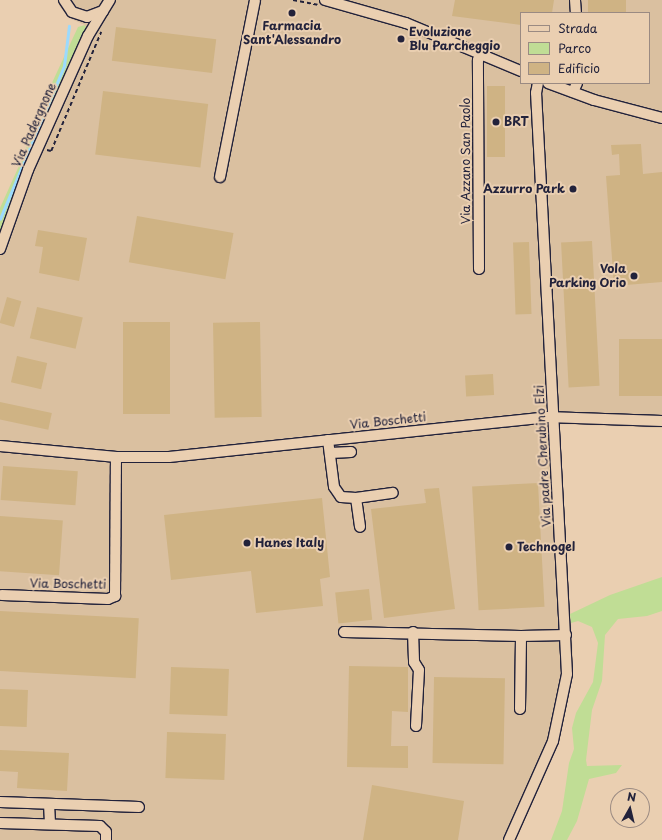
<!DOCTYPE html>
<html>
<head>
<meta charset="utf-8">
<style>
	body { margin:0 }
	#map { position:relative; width:662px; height:840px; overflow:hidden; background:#eacfb1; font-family:"Playpen Sans",sans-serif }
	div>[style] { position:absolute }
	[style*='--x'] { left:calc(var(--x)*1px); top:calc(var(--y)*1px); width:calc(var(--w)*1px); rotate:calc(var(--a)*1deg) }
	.built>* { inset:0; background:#dac0a0 }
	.green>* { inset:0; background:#c0dd95 }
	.stream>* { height:2.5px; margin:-1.25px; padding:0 1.25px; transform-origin:1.25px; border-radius:1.25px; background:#9cdafd }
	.building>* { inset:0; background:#cfb384; transform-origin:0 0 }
	.path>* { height:1.5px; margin-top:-0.75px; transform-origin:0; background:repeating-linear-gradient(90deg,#22223b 0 4px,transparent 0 7px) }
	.roads { filter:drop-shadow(1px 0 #22223b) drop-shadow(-1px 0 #22223b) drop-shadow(0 1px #22223b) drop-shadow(0 -1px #22223b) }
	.minor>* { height:10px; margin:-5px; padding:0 5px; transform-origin:5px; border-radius:5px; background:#eacfb1 }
	.dots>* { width:11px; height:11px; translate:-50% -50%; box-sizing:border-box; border:2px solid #eacfb1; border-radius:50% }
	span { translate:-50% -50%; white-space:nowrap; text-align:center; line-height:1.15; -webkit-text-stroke:4px #eacfb1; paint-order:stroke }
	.poi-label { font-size:12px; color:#22223b; font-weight:700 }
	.left { translate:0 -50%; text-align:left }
	.right { translate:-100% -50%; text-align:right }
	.street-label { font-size:12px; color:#22223b }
	.legend { position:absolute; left:520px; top:12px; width:130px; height:72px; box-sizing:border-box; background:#eacfb1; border:1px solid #9a8a82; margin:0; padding:5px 7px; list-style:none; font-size:12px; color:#22223b }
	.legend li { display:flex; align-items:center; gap:8px; height:20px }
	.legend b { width:20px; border:1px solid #9a8a82 }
	.north { position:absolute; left:610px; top:788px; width:40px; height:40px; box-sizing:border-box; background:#eacfb1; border:1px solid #9a8a82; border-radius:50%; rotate:8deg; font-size:11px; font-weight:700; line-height:16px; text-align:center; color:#22223b }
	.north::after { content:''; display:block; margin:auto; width:14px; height:18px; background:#22223b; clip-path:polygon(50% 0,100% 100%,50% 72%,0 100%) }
</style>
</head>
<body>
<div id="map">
	<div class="built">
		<i style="clip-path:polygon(evenodd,57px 0,662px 0,662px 428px,559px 424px,573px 657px,569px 697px,546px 771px,514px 840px,0 840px,0 231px,86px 28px,85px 25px,69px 18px,60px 7px,57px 0,521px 13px,649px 13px,649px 83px,521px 83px,521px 13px)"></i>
	</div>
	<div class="green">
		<i style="clip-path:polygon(85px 25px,86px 28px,0 231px,0 208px,23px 157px,37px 115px,78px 27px)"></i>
		<i style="clip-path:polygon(662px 577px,662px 611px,647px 616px,618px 619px,605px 635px,602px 681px,592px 710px,586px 760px,587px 766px,622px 765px,616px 773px,589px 779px,577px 821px,567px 840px,551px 840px,562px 811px,569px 763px,574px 749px,572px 728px,576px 713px,593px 682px,598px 643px,592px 627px,578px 621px,571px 623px,570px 614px,610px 595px)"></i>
	</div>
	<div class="stream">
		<i style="--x:0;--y:219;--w:166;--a:-67.3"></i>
		<i style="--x:64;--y:66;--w:40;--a:-82.9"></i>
	</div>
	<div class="building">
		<i style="clip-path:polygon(455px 0,554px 0,552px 13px,521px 13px,521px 25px,452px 16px)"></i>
		<i style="left:588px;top:0;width:38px;height:13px"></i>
		<i style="left:116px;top:27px;width:101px;height:34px;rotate:7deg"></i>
		<i style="left:487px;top:86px;width:18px;height:71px"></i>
		<i style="left:103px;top:91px;width:106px;height:64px;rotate:7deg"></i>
		<i style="clip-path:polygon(641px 144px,643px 174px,662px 172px,662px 282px,614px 286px,606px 176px,620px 175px,619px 154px,612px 155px,611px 145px)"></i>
		<i style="left:137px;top:216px;width:98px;height:47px;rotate:10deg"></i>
		<i style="clip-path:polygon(38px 230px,87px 238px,79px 281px,39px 273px,43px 247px,35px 246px)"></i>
		<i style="left:592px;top:241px;width:145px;height:31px;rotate:87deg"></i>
		<i style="left:529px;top:242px;width:72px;height:16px;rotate:88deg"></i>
		<i style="left:7px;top:297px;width:15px;height:27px;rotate:16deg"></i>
		<i style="left:37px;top:307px;width:47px;height:32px;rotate:13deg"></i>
		<i style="left:123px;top:322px;width:47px;height:92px"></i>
		<i style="left:260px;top:322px;width:95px;height:47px;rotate:89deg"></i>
		<i style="left:662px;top:339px;width:57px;height:43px;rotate:90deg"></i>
		<i style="left:17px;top:356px;width:31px;height:27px;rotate:13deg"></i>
		<i style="left:493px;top:374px;width:21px;height:28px;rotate:87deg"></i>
		<i style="left:0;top:402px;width:53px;height:17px;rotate:12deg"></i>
		<i style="left:3px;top:466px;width:75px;height:34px;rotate:4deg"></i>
		<i style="left:538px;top:483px;width:124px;height:66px;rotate:87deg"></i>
		<i style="clip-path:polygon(439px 488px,455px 609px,384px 618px,371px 509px,426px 503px,424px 489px)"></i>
		<i style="clip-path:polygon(322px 498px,330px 577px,320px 579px,323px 606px,256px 613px,251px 571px,171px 580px,164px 515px)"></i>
		<i style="left:0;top:516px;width:63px;height:55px;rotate:4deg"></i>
		<i style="left:369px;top:589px;width:31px;height:34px;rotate:84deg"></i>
		<i style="left:0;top:611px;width:139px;height:60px;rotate:3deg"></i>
		<i style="clip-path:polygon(349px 666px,408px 667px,408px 712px,392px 711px,391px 746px,408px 746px,408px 768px,347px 767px)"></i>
		<i style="left:171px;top:667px;width:58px;height:47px;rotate:2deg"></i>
		<i style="left:434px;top:677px;width:71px;height:86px;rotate:1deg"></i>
		<i style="left:0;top:689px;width:28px;height:37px;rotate:2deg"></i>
		<i style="left:167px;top:732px;width:59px;height:46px;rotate:2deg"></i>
		<i style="clip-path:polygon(0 750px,69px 753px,67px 791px,17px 788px,18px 772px,0 771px)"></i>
		<i style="clip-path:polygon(372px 785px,464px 801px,458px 840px,363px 840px)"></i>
	</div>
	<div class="path">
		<i style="--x:293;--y:0;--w:25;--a:11"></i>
		<i style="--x:47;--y:150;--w:4;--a:14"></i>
		<i style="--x:51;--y:151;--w:129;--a:-67.2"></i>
	</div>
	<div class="roads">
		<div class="minor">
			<i style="--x:64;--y:0;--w:14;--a:56"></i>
			<i style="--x:72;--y:12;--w:16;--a:18"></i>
			<i style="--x:87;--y:17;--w:17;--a:-21"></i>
			<i style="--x:103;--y:11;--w:13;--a:-58"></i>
			<i style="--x:325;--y:0;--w:84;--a:15.9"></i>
			<i style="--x:406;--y:23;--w:125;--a:22.7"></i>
			<i style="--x:575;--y:0;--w:13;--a:86"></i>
			<i style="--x:548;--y:83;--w:49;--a:20.3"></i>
			<i style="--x:594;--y:100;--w:70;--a:14.8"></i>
			<i style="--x:573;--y:92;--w:10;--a:-66"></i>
			<i style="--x:220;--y:177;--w:180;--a:-78.8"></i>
			<i style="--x:0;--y:249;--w:84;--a:-70.5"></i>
			<i style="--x:28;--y:170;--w:147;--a:-65.9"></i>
			<i style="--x:88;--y:36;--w:29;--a:-59"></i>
			<i style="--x:479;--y:269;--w:209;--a:-90.3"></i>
			<i style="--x:478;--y:60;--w:7;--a:-63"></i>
			<i style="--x:328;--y:440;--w:47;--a:82.7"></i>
			<i style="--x:334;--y:487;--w:12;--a:55"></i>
			<i style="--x:341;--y:497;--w:15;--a:4"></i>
			<i style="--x:356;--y:498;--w:37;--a:-8"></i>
			<i style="--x:0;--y:446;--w:117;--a:5.4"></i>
			<i style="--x:116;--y:457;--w:53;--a:0"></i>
			<i style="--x:169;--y:457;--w:380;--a:-6"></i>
			<i style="--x:547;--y:417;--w:115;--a:2"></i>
			<i style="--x:330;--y:453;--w:21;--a:-3"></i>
			<i style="--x:356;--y:498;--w:29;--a:82"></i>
			<i style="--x:2;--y:595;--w:106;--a:2.2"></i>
			<i style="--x:108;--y:599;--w:8;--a:-23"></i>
			<i style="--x:115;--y:596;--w:139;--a:-89.6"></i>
			<i style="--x:344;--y:632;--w:177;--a:1.3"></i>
			<i style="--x:521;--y:636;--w:45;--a:-1.3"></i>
			<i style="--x:413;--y:632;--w:30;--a:88"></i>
			<i style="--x:414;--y:662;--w:9;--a:58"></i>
			<i style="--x:419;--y:670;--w:56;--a:93.1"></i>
			<i style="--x:520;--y:709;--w:73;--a:-89.2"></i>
			<i style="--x:0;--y:802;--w:139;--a:2.1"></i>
			<i style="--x:49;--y:804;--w:20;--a:87"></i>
			<i style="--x:0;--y:823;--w:100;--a:1.7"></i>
			<i style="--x:100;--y:826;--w:8;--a:45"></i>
			<i style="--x:106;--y:832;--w:8;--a:90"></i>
			<i style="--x:509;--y:840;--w:108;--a:-66"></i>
			<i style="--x:553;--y:741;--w:68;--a:-78.2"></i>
			<i style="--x:567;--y:674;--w:582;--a:-93.05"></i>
			<i style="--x:536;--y:93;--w:10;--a:-79"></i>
		</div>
	</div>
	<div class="dots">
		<i style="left:292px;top:13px;background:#22223b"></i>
		<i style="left:401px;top:39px;background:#22223b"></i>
		<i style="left:496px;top:122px;background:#22223b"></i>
		<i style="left:573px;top:189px;background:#22223b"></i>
		<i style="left:634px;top:276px;background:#22223b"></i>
		<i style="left:247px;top:543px;background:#22223b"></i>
		<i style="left:509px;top:547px;background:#22223b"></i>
	</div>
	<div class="poi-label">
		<span style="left:292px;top:33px">Farmacia<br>Sant'Alessandro</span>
		<span class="left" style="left:409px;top:39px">Evoluzione<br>Blu Parcheggio</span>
		<span class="left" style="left:504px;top:122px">BRT</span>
		<span class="right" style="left:565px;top:189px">Azzurro Park</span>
		<span class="right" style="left:626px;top:276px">Vola<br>Parking Orio</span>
		<span class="left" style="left:255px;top:543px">Hanes Italy</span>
		<span class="left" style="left:517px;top:547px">Technogel</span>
	</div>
	<div class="street-label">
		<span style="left:34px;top:125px;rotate:-66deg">Via Padergnone</span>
		<span style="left:466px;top:161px;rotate:-90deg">Via Azzano San Paolo</span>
		<span style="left:388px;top:421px;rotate:-6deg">Via Boschetti</span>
		<span style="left:543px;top:456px;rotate:-93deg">Via padre Cherubino Elzi</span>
		<span style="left:68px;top:584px;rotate:1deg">Via Boschetti</span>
	</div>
	<ul class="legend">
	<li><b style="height:5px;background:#eacfb1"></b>Strada</li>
	<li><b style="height:11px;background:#c0dd95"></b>Parco</li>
	<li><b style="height:11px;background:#cfb384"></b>Edificio</li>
	</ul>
	<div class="north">N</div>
</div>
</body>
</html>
